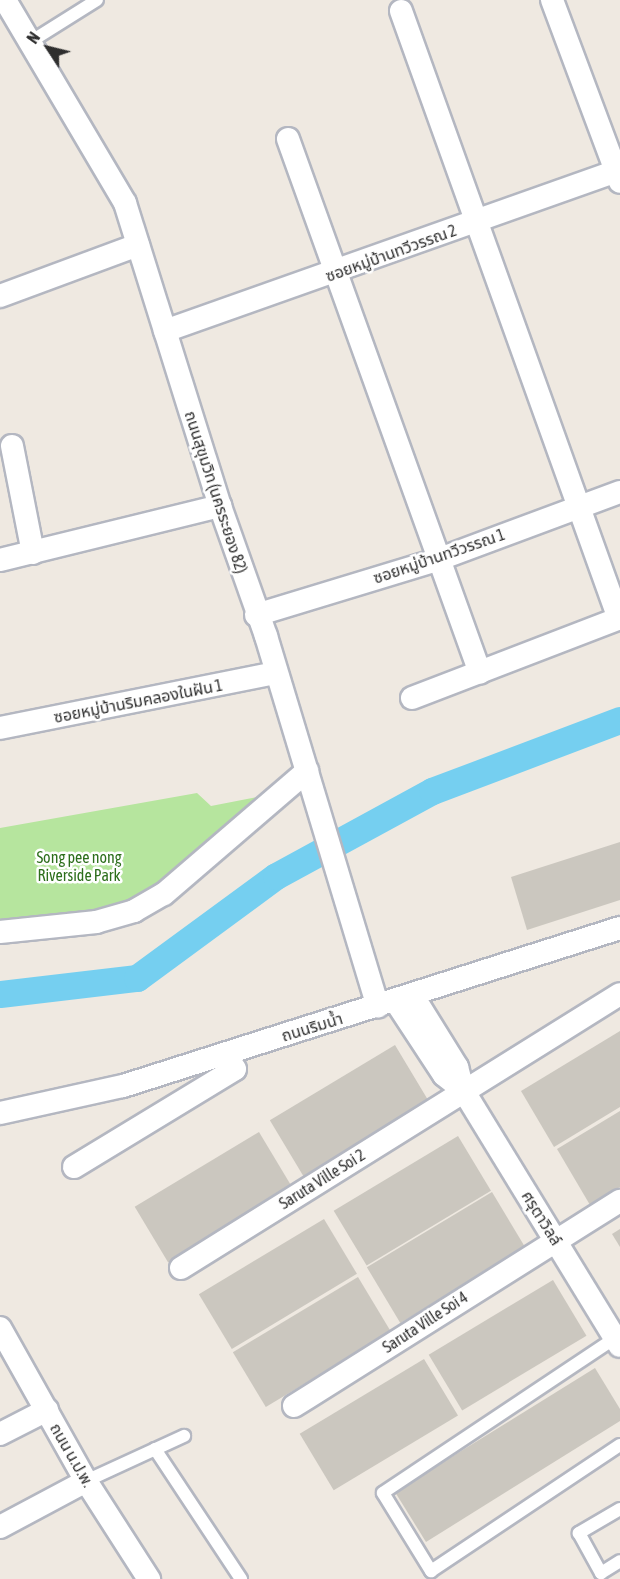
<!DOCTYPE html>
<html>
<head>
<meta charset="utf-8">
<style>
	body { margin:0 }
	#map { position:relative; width:620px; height:1579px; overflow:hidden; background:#efe9e1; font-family:"Asap Condensed","Noto Sans Thai",sans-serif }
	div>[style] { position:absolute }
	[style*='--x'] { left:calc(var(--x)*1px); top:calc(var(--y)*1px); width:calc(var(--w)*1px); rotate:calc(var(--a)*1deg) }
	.green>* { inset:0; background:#b6e59e }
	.canal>* { height:27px; margin:-13.5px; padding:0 13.5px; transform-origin:13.5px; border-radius:13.5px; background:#75cff0 }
	.building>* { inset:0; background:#cbc7bf; transform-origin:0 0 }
	.roads { filter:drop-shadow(2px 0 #b4b7c1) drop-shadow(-2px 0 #b4b7c1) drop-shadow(0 2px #b4b7c1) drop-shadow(0 -2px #b4b7c1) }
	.lane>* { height:12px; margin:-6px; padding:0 6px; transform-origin:6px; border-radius:6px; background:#fff }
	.street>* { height:22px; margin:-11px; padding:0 11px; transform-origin:11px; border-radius:11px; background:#fff }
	span { translate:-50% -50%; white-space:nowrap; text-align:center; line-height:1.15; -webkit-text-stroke:5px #fff; paint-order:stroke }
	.street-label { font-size:16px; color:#2e2e2e }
	.park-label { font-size:16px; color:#2c6e1b }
	.north { position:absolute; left:18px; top:18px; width:60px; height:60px; -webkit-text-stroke:4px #fff; paint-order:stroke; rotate:305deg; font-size:16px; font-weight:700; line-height:24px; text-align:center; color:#2e2e2e }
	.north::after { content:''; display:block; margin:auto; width:21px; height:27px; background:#2e2e2e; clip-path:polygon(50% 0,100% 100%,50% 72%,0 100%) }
</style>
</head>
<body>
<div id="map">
	<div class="green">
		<i style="clip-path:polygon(197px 793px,211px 806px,273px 794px,133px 906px,0 928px,0 828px)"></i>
	</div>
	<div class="canal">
		<i style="--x:0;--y:994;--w:138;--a:-6.7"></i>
		<i style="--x:137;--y:978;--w:172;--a:-36.3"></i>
		<i style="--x:276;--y:876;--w:178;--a:-28.6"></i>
		<i style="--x:432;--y:791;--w:201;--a:-20.7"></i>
	</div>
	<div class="building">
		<i style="clip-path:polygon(620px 842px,620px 900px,527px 930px,511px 877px)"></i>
		<i style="clip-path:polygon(620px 1031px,620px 1107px,554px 1147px,521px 1091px)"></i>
		<i style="left:395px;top:1045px;width:65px;height:146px;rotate:59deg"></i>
		<i style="clip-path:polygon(620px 1111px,620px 1187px,590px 1205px,557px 1149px)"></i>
		<i style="left:259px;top:1132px;width:65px;height:145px;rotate:59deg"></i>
		<i style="left:458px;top:1136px;width:64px;height:145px;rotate:59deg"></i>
		<i style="left:492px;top:1192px;width:65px;height:146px;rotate:59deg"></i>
		<i style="left:324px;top:1219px;width:64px;height:146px;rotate:59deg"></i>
		<i style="clip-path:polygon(620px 1229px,620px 1247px,612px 1234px)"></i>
		<i style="left:358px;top:1277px;width:64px;height:146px;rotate:59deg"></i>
		<i style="left:553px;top:1280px;width:65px;height:145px;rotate:59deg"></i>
		<i style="left:424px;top:1359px;width:66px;height:145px;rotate:59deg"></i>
		<i style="clip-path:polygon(595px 1368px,620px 1409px,620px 1421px,426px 1542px,395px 1492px)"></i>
	</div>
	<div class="roads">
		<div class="lane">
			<i style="--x:30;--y:42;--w:79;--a:-32.1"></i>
			<i style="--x:615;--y:1338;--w:279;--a:146.3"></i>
			<i style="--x:383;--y:1493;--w:92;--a:58.4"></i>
			<i style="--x:431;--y:1571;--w:227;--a:-33.7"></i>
			<i style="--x:155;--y:1449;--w:156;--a:56.5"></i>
			<i style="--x:86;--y:1481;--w:108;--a:-24.7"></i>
			<i style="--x:620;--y:1509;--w:48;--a:149.7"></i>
			<i style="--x:579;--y:1533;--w:46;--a:61.2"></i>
			<i style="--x:601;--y:1573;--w:22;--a:-32"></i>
		</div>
		<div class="street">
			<i style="--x:5;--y:0;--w:236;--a:59.4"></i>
			<i style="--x:125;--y:203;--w:318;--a:72.6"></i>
			<i style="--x:220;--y:506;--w:138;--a:70.5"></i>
			<i style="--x:266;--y:636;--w:387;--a:73.2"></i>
			<i style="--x:552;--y:0;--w:194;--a:69.5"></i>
			<i style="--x:401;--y:11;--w:646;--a:70.27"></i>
			<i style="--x:288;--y:139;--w:567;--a:70.22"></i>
			<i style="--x:0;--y:296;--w:147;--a:-20.3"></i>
			<i style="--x:165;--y:331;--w:479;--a:-19.5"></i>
			<i style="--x:12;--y:446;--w:109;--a:78.9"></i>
			<i style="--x:0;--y:560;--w:227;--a:-13.8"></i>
			<i style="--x:256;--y:615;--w:189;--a:-16.9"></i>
			<i style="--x:437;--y:560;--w:195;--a:-20.4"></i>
			<i style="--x:412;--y:698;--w:223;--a:-21"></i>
			<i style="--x:0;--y:728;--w:280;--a:-11.3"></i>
			<i style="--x:0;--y:932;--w:97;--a:-5.9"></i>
			<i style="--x:96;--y:922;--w:40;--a:-16"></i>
			<i style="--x:134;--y:911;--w:34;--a:-30"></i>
			<i style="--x:164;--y:894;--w:189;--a:-40.7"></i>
			<i style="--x:413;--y:996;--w:84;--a:58.2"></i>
			<i style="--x:457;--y:1067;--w:24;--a:75"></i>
			<i style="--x:463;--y:1090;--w:300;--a:58.5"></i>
			<i style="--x:396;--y:1002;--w:87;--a:56.7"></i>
			<i style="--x:444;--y:1075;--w:24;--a:38"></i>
			<i style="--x:0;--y:1113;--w:126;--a:-12.4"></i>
			<i style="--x:123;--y:1086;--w:522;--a:-17.64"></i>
			<i style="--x:74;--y:1167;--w:188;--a:-31.3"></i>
			<i style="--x:235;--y:1069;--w:18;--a:-124"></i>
			<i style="--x:181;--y:1268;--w:517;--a:-31.97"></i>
			<i style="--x:0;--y:1328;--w:176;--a:60.7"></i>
			<i style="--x:86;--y:1481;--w:117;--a:57.3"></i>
			<i style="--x:294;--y:1406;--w:385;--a:-32.2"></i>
			<i style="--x:0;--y:1434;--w:53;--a:-27.1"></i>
			<i style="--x:0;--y:1527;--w:98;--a:-28.1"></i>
		</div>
	</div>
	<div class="street-label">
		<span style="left:391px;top:253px;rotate:-20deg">ซอยหมู่บ้านทวีวรรณ 2</span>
		<span style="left:216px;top:492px;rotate:72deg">ถนนสุขุมวิท (นครระยอง 82)</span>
		<span style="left:439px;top:556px;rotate:-19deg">ซอยหมู่บ้านทวีวรรณ 1</span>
		<span style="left:138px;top:701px;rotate:-11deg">ซอยหมู่บ้านริมคลองในฝัน 1</span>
		<span style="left:312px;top:1027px;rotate:-17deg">ถนนริมน้ำ</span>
		<span style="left:322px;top:1179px;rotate:-32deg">Saruta Ville Soi 2</span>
		<span style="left:542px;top:1218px;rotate:58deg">ศรุตาวิลล์</span>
		<span style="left:425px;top:1322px;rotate:-33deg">Saruta Ville Soi 4</span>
		<span style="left:72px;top:1455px;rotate:60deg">ถนน น.ป.พ.</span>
	</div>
	<div class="park-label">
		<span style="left:79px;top:866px">Song pee nong<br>Riverside Park</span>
	</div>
	<div class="north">N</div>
</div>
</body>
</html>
